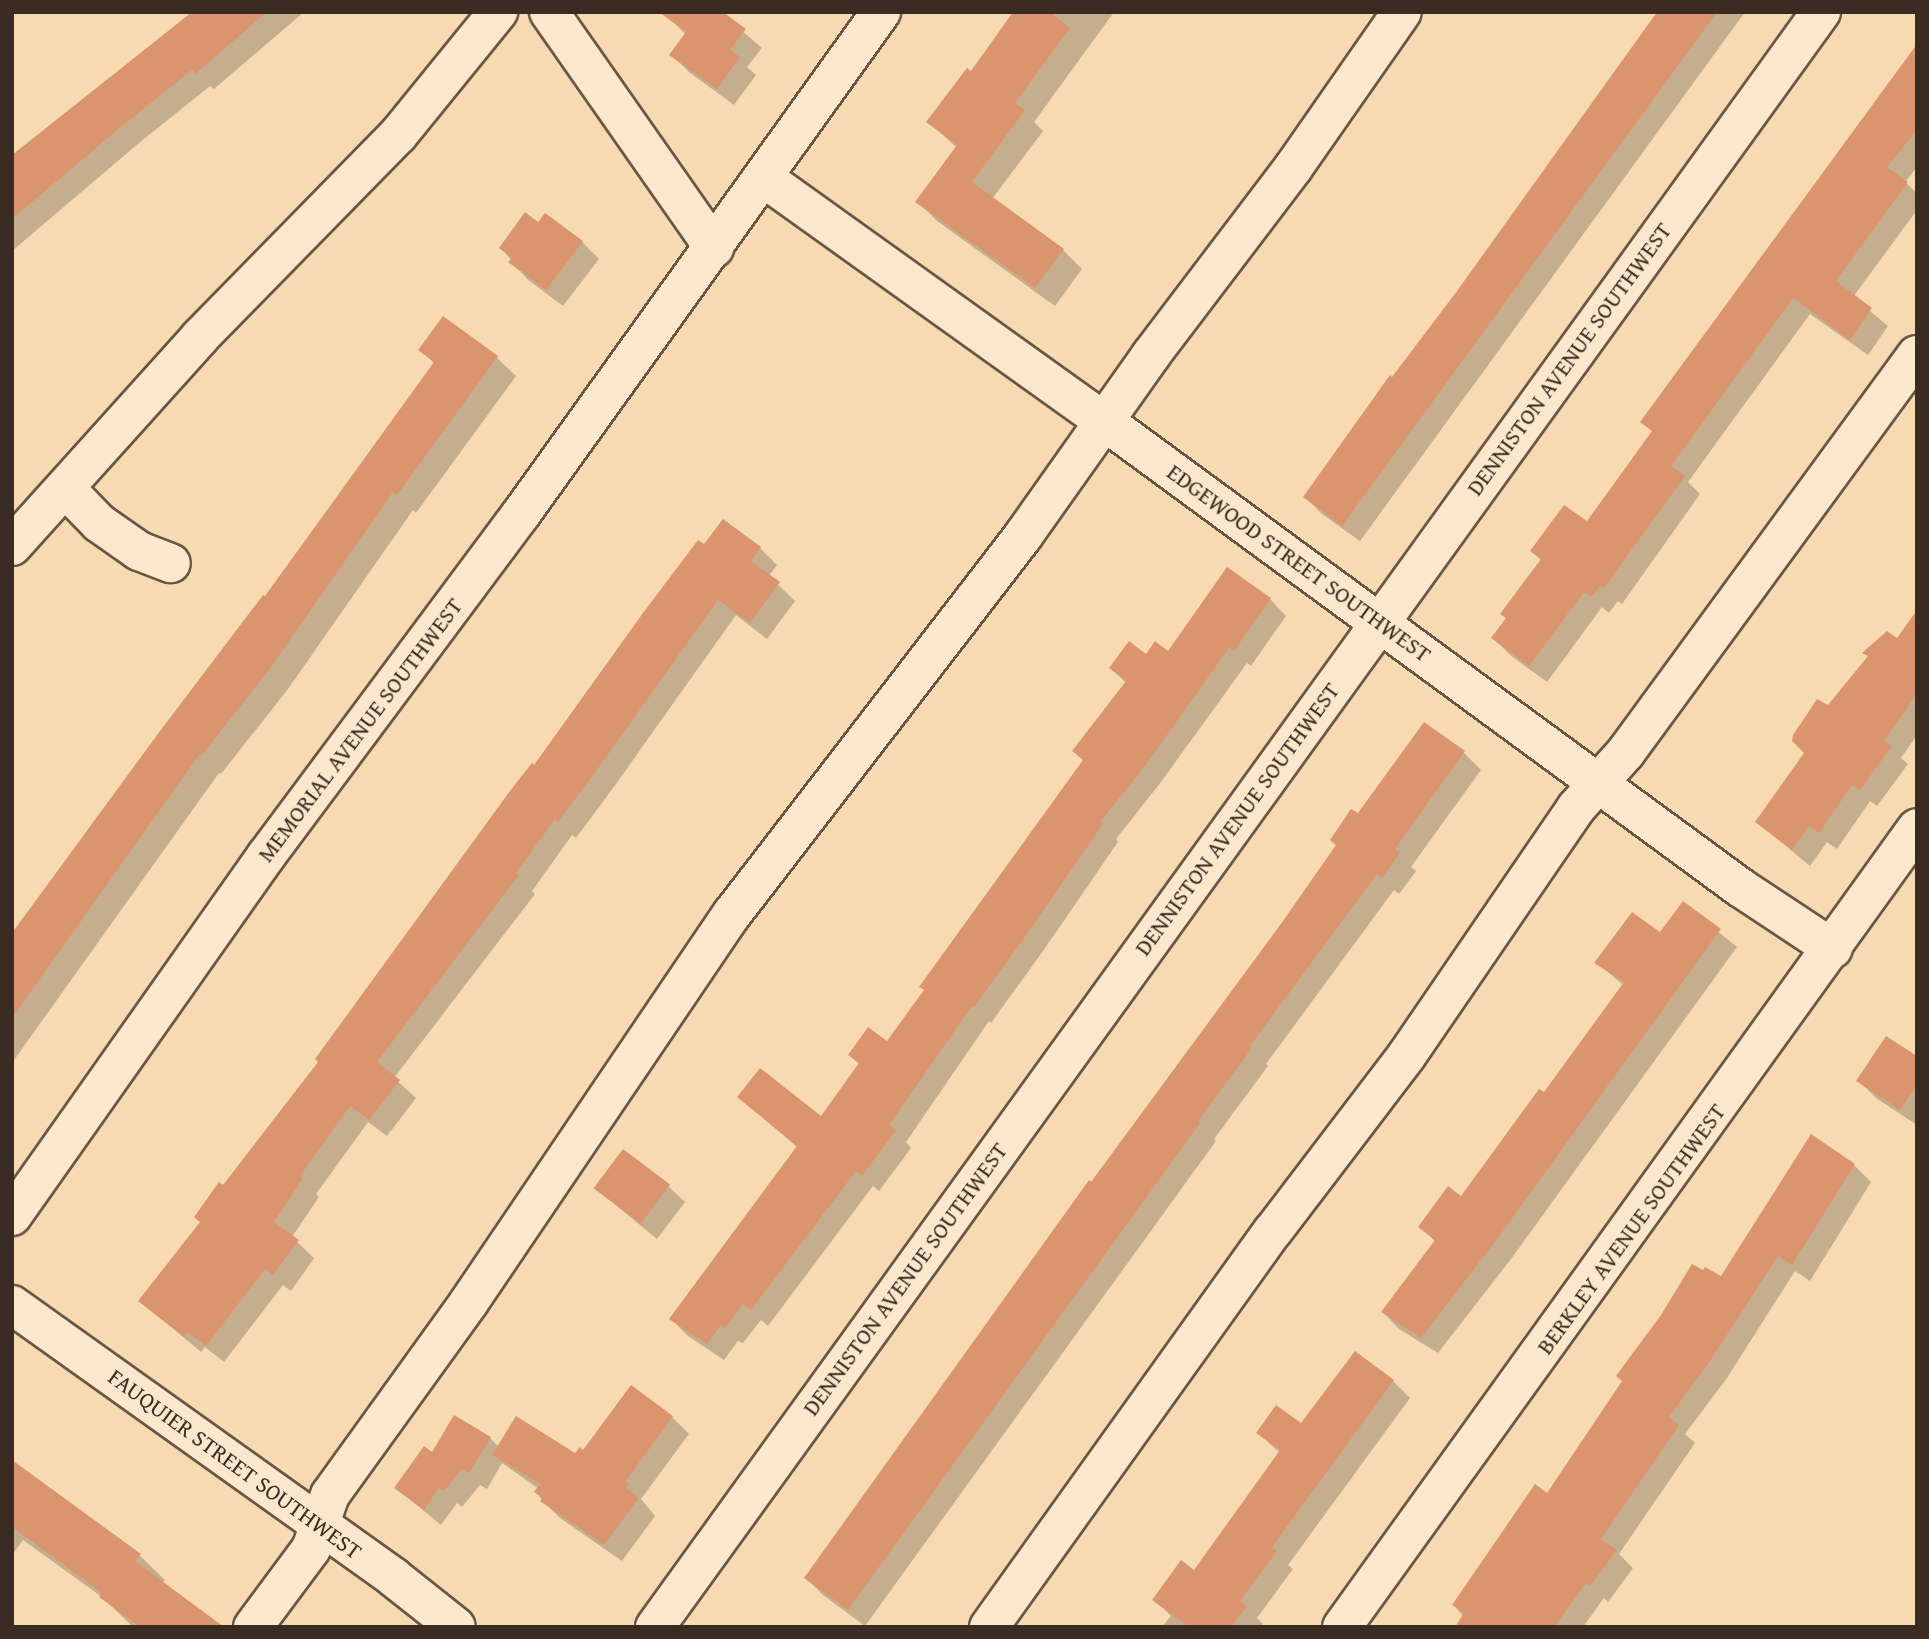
<!DOCTYPE html>
<html>
<head>
<meta charset="utf-8">
<style>
	body { margin:0 }
	#map { position:relative; width:1929px; height:1639px; overflow:hidden; background:#f7dab1; font-family:"Gentium Book Plus",serif }
	div>[style] { position:absolute }
	[style*='--x'] { left:calc(var(--x)*1px); top:calc(var(--y)*1px); width:calc(var(--w)*1px); rotate:calc(var(--a)*1deg) }
	.shadow>* { inset:0; background:#0003 }
	.building>* { inset:0; background:#db956e; transform-origin:0 0 }
	.roads { filter:drop-shadow(2px 0 #695746) drop-shadow(-2px 0 #695746) drop-shadow(0 2px #695746) drop-shadow(0 -2px #695746) }
	.minor>* { height:38px; margin:-19px; padding:0 19px; transform-origin:19px; border-radius:19px; background:#fae7cc }
	span { translate:-50% -50%; white-space:nowrap; text-align:center; line-height:1.15; -webkit-text-stroke:6px #fae7cc; paint-order:stroke }
	.street-label { font-size:23px; color:#3a2b23 }
	.frame { position:absolute; inset:0; border:14px solid #3a2b23; pointer-events:none }
</style>
</head>
<body>
<div id="map">
	<div class="shadow">
		<i style="clip-path:polygon(194px 12px,304px 12px,214px 89px,210px 86px,139px 143px,12px 251px,12px 159px)"></i>
		<i style="clip-path:polygon(720px 12px,762px 48px,747px 67px,756px 75px,734px 105px,689px 72px,672px 55px,686px 35px,671px 19px)"></i>
		<i style="clip-path:polygon(1015px 12px,1114px 12px,1034px 122px,1043px 131px,992px 199px,1063px 250px,1082px 269px,1055px 306px,937px 221px,918px 202px,957px 148px,929px 122px,971px 73px)"></i>
		<i style="clip-path:polygon(1659px 12px,1745px 12px,1360px 541px,1322px 514px,1305px 497px,1458px 292px)"></i>
		<i style="clip-path:polygon(1917px 48px,1917px 167px,1905px 182px,1917px 193px,1917px 210px,1853px 297px,1888px 326px,1868px 355px,1810px 314px,1688px 482px,1700px 494px,1622px 604px,1618px 601px,1609px 613px,1602px 607px,1547px 682px,1510px 655px,1493px 638px,1542px 561px,1532px 551px,1587px 524px,1653px 432px,1643px 422px)"></i>
		<i style="clip-path:polygon(538px 225px,582px 242px,599px 259px,563px 306px,527px 279px,501px 248px)"></i>
		<i style="clip-path:polygon(421px 350px,496px 357px,516px 376px,416px 513px,413px 510px,288px 689px,221px 774px,219px 773px,12px 1063px,12px 936px,265px 599px,435px 364px)"></i>
		<i style="clip-path:polygon(704px 547px,760px 548px,777px 565px,769px 576px,795px 601px,767px 639px,736px 615px,616px 784px,576px 838px,572px 835px,532px 891px,535px 894px,394px 1078px,416px 1098px,387px 1136px,368px 1122px,316px 1194px,319px 1197px,292px 1237px,314px 1258px,291px 1291px,283px 1285px,224px 1362px,205px 1347px,201px 1352px,140px 1301px,201px 1223px,224px 1187px,320px 1062px,535px 768px)"></i>
		<i style="clip-path:polygon(1270px 599px,1286px 616px,1251px 666px,1247px 663px,1161px 782px,1116px 839px,1118px 842px,1043px 951px,991px 1023px,989px 1021px,906px 1142px,911px 1148px,879px 1191px,873px 1186px,768px 1326px,761px 1320px,743px 1343px,738px 1341px,724px 1360px,688px 1336px,671px 1319px,797px 1147px,739px 1097px,821px 1118px,860px 1065px,850px 1055px,888px 1043px,1084px 761px,1126px 683px,1111px 668px,1168px 653px)"></i>
		<i style="clip-path:polygon(1917px 613px,1917px 735px,1901px 758px,1908px 764px,1877px 806px,1870px 801px,1837px 849px,1827px 842px,1810px 866px,1757px 822px,1807px 753px,1828px 708px,1869px 657px,1865px 653px,1897px 640px)"></i>
		<i style="clip-path:polygon(1425px 724px,1464px 753px,1481px 770px,1411px 867px,1416px 871px,1399px 894px,1394px 890px,1266px 1064px,1268px 1066px,1214px 1139px,1216px 1141px,865px 1626px,823px 1595px,806px 1578px,1285px 922px)"></i>
		<i style="clip-path:polygon(1683px 903px,1737px 947px,1511px 1259px,1438px 1353px,1399px 1329px,1383px 1312px,1436px 1242px,1420px 1227px,1462px 1198px,1544px 1095px,1623px 985px,1596px 962px,1660px 935px)"></i>
		<i style="clip-path:polygon(1917px 1059px,1917px 1125px,1876px 1098px,1859px 1081px)"></i>
		<i style="clip-path:polygon(1854px 1165px,1871px 1182px,1810px 1281px,1795px 1271px,1727px 1378px,1685px 1434px,1695px 1443px,1619px 1554px,1633px 1568px,1608px 1602px,1604px 1598px,1583px 1627px,1472px 1627px,1454px 1605px,1536px 1487px,1547px 1495px,1721px 1279px)"></i>
		<i style="clip-path:polygon(668px 1186px,685px 1202px,657px 1239px,595px 1188px)"></i>
		<i style="clip-path:polygon(1393px 1381px,1410px 1398px,1288px 1565px,1293px 1569px,1257px 1618px,1263px 1624px,1261px 1627px,1162px 1627px,1171px 1616px,1154px 1599px,1195px 1572px,1280px 1453px,1258px 1433px,1301px 1426px)"></i>
		<i style="clip-path:polygon(631px 1387px,672px 1417px,689px 1434px,641px 1499px,655px 1516px,622px 1561px,560px 1518px,543px 1501px,536px 1492px,539px 1489px,502px 1463px,487px 1489px,480px 1485px,462px 1507px,457px 1503px,441px 1525px,396px 1488px,433px 1454px,490px 1438px,499px 1447px,575px 1456px,583px 1452px)"></i>
		<i style="clip-path:polygon(12px 1484px,139px 1555px,165px 1580px,162px 1584px,218px 1627px,133px 1627px,102px 1597px,23px 1540px,12px 1555px)"></i>
	</div>
	<div class="building">
		<i style="clip-path:polygon(192px 12px,267px 12px,195px 74px,192px 70px,122px 126px,12px 219px,12px 155px)"></i>
		<i style="clip-path:polygon(659px 12px,723px 12px,746px 29px,730px 50px,740px 57px,717px 89px,669px 55px,686px 32px)"></i>
		<i style="clip-path:polygon(1013px 12px,1050px 12px,1070px 28px,1015px 103px,1025px 110px,972px 182px,1064px 249px,1035px 288px,915px 202px,957px 145px,926px 122px,967px 68px,971px 71px)"></i>
		<i style="clip-path:polygon(1657px 12px,1717px 12px,1342px 526px,1303px 497px,1390px 375px,1392px 377px,1457px 291px)"></i>
		<i style="clip-path:polygon(1917px 44px,1917px 130px,1887px 167px,1908px 182px,1836px 281px,1872px 308px,1850px 340px,1793px 298px,1671px 466px,1685px 476px,1604px 588px,1601px 585px,1591px 597px,1584px 592px,1529px 666px,1491px 638px,1506px 618px,1500px 614px,1541px 559px,1530px 551px,1564px 505px,1587px 521px,1652px 431px,1640px 422px)"></i>
		<i style="clip-path:polygon(525px 212px,538px 222px,545px 213px,583px 241px,546px 290px,508px 262px,512px 258px,499px 248px)"></i>
		<i style="clip-path:polygon(443px 316px,498px 356px,397px 495px,393px 492px,269px 670px,201px 756px,199px 755px,12px 1018px,12px 933px,157px 735px,263px 595px,265px 596px,434px 362px,418px 350px)"></i>
		<i style="clip-path:polygon(723px 519px,761px 547px,751px 561px,780px 582px,750px 623px,718px 600px,599px 767px,558px 822px,555px 819px,516px 873px,519px 875px,377px 1062px,400px 1080px,369px 1120px,350px 1106px,300px 1176px,303px 1178px,274px 1222px,299px 1240px,273px 1275px,265px 1269px,206px 1346px,187px 1332px,184px 1337px,138px 1301px,200px 1222px,194px 1217px,219px 1182px,223px 1185px,318px 1062px,315px 1059px,513px 787px,532px 763px,534px 765px,643px 613px,698px 540px,704px 544px)"></i>
		<i style="clip-path:polygon(1227px 567px,1271px 598px,1234px 651px,1229px 648px,1145px 766px,1100px 822px,1103px 824px,1027px 934px,974px 1007px,972px 1006px,889px 1125px,896px 1130px,862px 1176px,856px 1171px,751px 1310px,743px 1304px,725px 1328px,721px 1325px,707px 1344px,669px 1319px,797px 1146px,737px 1097px,760px 1068px,821px 1116px,859px 1063px,848px 1055px,868px 1027px,887px 1041px,924px 990px,919px 987px,1083px 760px,1072px 751px,1126px 681px,1109px 668px,1129px 641px,1146px 654px,1155px 641px,1168px 651px)"></i>
		<i style="clip-path:polygon(1917px 610px,1917px 694px,1884px 741px,1892px 746px,1860px 790px,1852px 785px,1819px 833px,1809px 826px,1792px 850px,1755px 822px,1804px 753px,1792px 741px,1793px 735px,1817px 699px,1828px 705px,1868px 656px,1862px 653px,1887px 631px,1897px 638px)"></i>
		<i style="clip-path:polygon(1424px 722px,1465px 751px,1395px 849px,1400px 853px,1382px 878px,1377px 874px,1250px 1046px,1252px 1048px,1198px 1121px,1200px 1123px,848px 1610px,804px 1578px,1089px 1180px,1091px 1182px,1283px 921px,1336px 845px,1330px 840px,1351px 809px,1358px 813px)"></i>
		<i style="clip-path:polygon(1683px 901px,1721px 929px,1495px 1242px,1421px 1338px,1381px 1312px,1435px 1240px,1418px 1227px,1448px 1186px,1461px 1196px,1539px 1089px,1544px 1092px,1624px 982px,1594px 963px,1632px 912px,1660px 932px)"></i>
		<i style="clip-path:polygon(1886px 1036px,1917px 1056px,1917px 1085px,1900px 1110px,1856px 1081px)"></i>
		<i style="clip-path:polygon(1811px 1134px,1855px 1164px,1792px 1265px,1778px 1256px,1710px 1361px,1669px 1417px,1679px 1425px,1601px 1539px,1617px 1550px,1590px 1586px,1586px 1583px,1554px 1627px,1455px 1627px,1464px 1613px,1452px 1605px,1535px 1484px,1547px 1493px,1622px 1381px,1616px 1376px,1661px 1315px,1692px 1264px,1703px 1270px,1705px 1267px,1721px 1276px)"></i>
		<i style="left:623px;top:1149px;width:59px;height:49px;rotate:37deg"></i>
		<i style="clip-path:polygon(1355px 1351px,1394px 1380px,1272px 1547px,1277px 1551px,1240px 1601px,1247px 1606px,1231px 1627px,1189px 1627px,1152px 1600px,1181px 1560px,1194px 1570px,1280px 1450px,1256px 1433px,1276px 1405px,1301px 1423px)"></i>
		<i style="clip-path:polygon(631px 1385px,673px 1416px,625px 1482px,629px 1484px,626px 1488px,639px 1498px,604px 1545px,540px 1501px,543px 1498px,534px 1492px,540px 1484px,492px 1455px,516px 1416px,575px 1453px,580px 1447px,583px 1450px)"></i>
		<i style="clip-path:polygon(454px 1415px,491px 1437px,469px 1473px,462px 1469px,444px 1491px,439px 1488px,424px 1510px,394px 1488px,424px 1446px,432px 1452px)"></i>
		<i style="clip-path:polygon(12px 1460px,141px 1554px,135px 1561px,224px 1627px,140px 1627px,99px 1597px,102px 1593px,12px 1527px)"></i>
	</div>
	<div class="roads">
		<div class="minor">
			<i style="--x:549;--y:12;--w:288;--a:55"></i>
			<i style="--x:764;--y:178;--w:418;--a:35.6"></i>
			<i style="--x:1104;--y:421;--w:790;--a:36.25"></i>
			<i style="--x:1741;--y:888;--w:110;--a:33.5"></i>
			<i style="--x:65;--y:488;--w:49;--a:45.8"></i>
			<i style="--x:99;--y:523;--w:49;--a:35"></i>
			<i style="--x:139;--y:551;--w:34;--a:21"></i>
			<i style="--x:12;--y:546;--w:281;--a:-48"></i>
			<i style="--x:200;--y:337;--w:283;--a:-45.6"></i>
			<i style="--x:398;--y:135;--w:159;--a:-50.9"></i>
			<i style="--x:12;--y:1216;--w:441;--a:-54.8"></i>
			<i style="--x:266;--y:856;--w:427;--a:-53.3"></i>
			<i style="--x:521;--y:514;--w:618;--a:-54.35"></i>
			<i style="--x:12;--y:1305;--w:468;--a:35.5"></i>
			<i style="--x:393;--y:1577;--w:80;--a:38.4"></i>
			<i style="--x:253;--y:1627;--w:97;--a:-53.4"></i>
			<i style="--x:311;--y:1549;--w:57;--a:-70.6"></i>
			<i style="--x:330;--y:1495;--w:238;--a:-54.2"></i>
			<i style="--x:469;--y:1302;--w:469;--a:-55.9"></i>
			<i style="--x:732;--y:914;--w:477;--a:-52.4"></i>
			<i style="--x:1023;--y:536;--w:222;--a:-54.7"></i>
			<i style="--x:1151;--y:355;--w:235;--a:-52.8"></i>
			<i style="--x:1293;--y:168;--w:190;--a:-55.1"></i>
			<i style="--x:655;--y:1627;--w:1992;--a:-54.17"></i>
			<i style="--x:989;--y:1627;--w:487;--a:-54.4"></i>
			<i style="--x:1273;--y:1231;--w:221;--a:-52.7"></i>
			<i style="--x:1407;--y:1055;--w:299;--a:-55.6"></i>
			<i style="--x:1576;--y:808;--w:75;--a:-48.2"></i>
			<i style="--x:1626;--y:752;--w:492;--a:-53.8"></i>
			<i style="--x:1342;--y:1627;--w:984;--a:-54.26"></i>
		</div>
	</div>
	<div class="street-label">
		<span style="left:1569px;top:359px;rotate:-54deg">DENNISTON AVENUE SOUTHWEST</span>
		<span style="left:1299px;top:563px;rotate:36deg">EDGEWOOD STREET SOUTHWEST</span>
		<span style="left:360px;top:730px;rotate:-53deg">MEMORIAL AVENUE SOUTHWEST</span>
		<span style="left:1237px;top:819px;rotate:-54deg">DENNISTON AVENUE SOUTHWEST</span>
		<span style="left:1631px;top:1229px;rotate:-54deg">BERKLEY AVENUE SOUTHWEST</span>
		<span style="left:905px;top:1279px;rotate:-54deg">DENNISTON AVENUE SOUTHWEST</span>
		<span style="left:235px;top:1464px;rotate:36deg">FAUQUIER STREET SOUTHWEST</span>
	</div>
	<div class="frame"></div>
</div>
</body>
</html>
